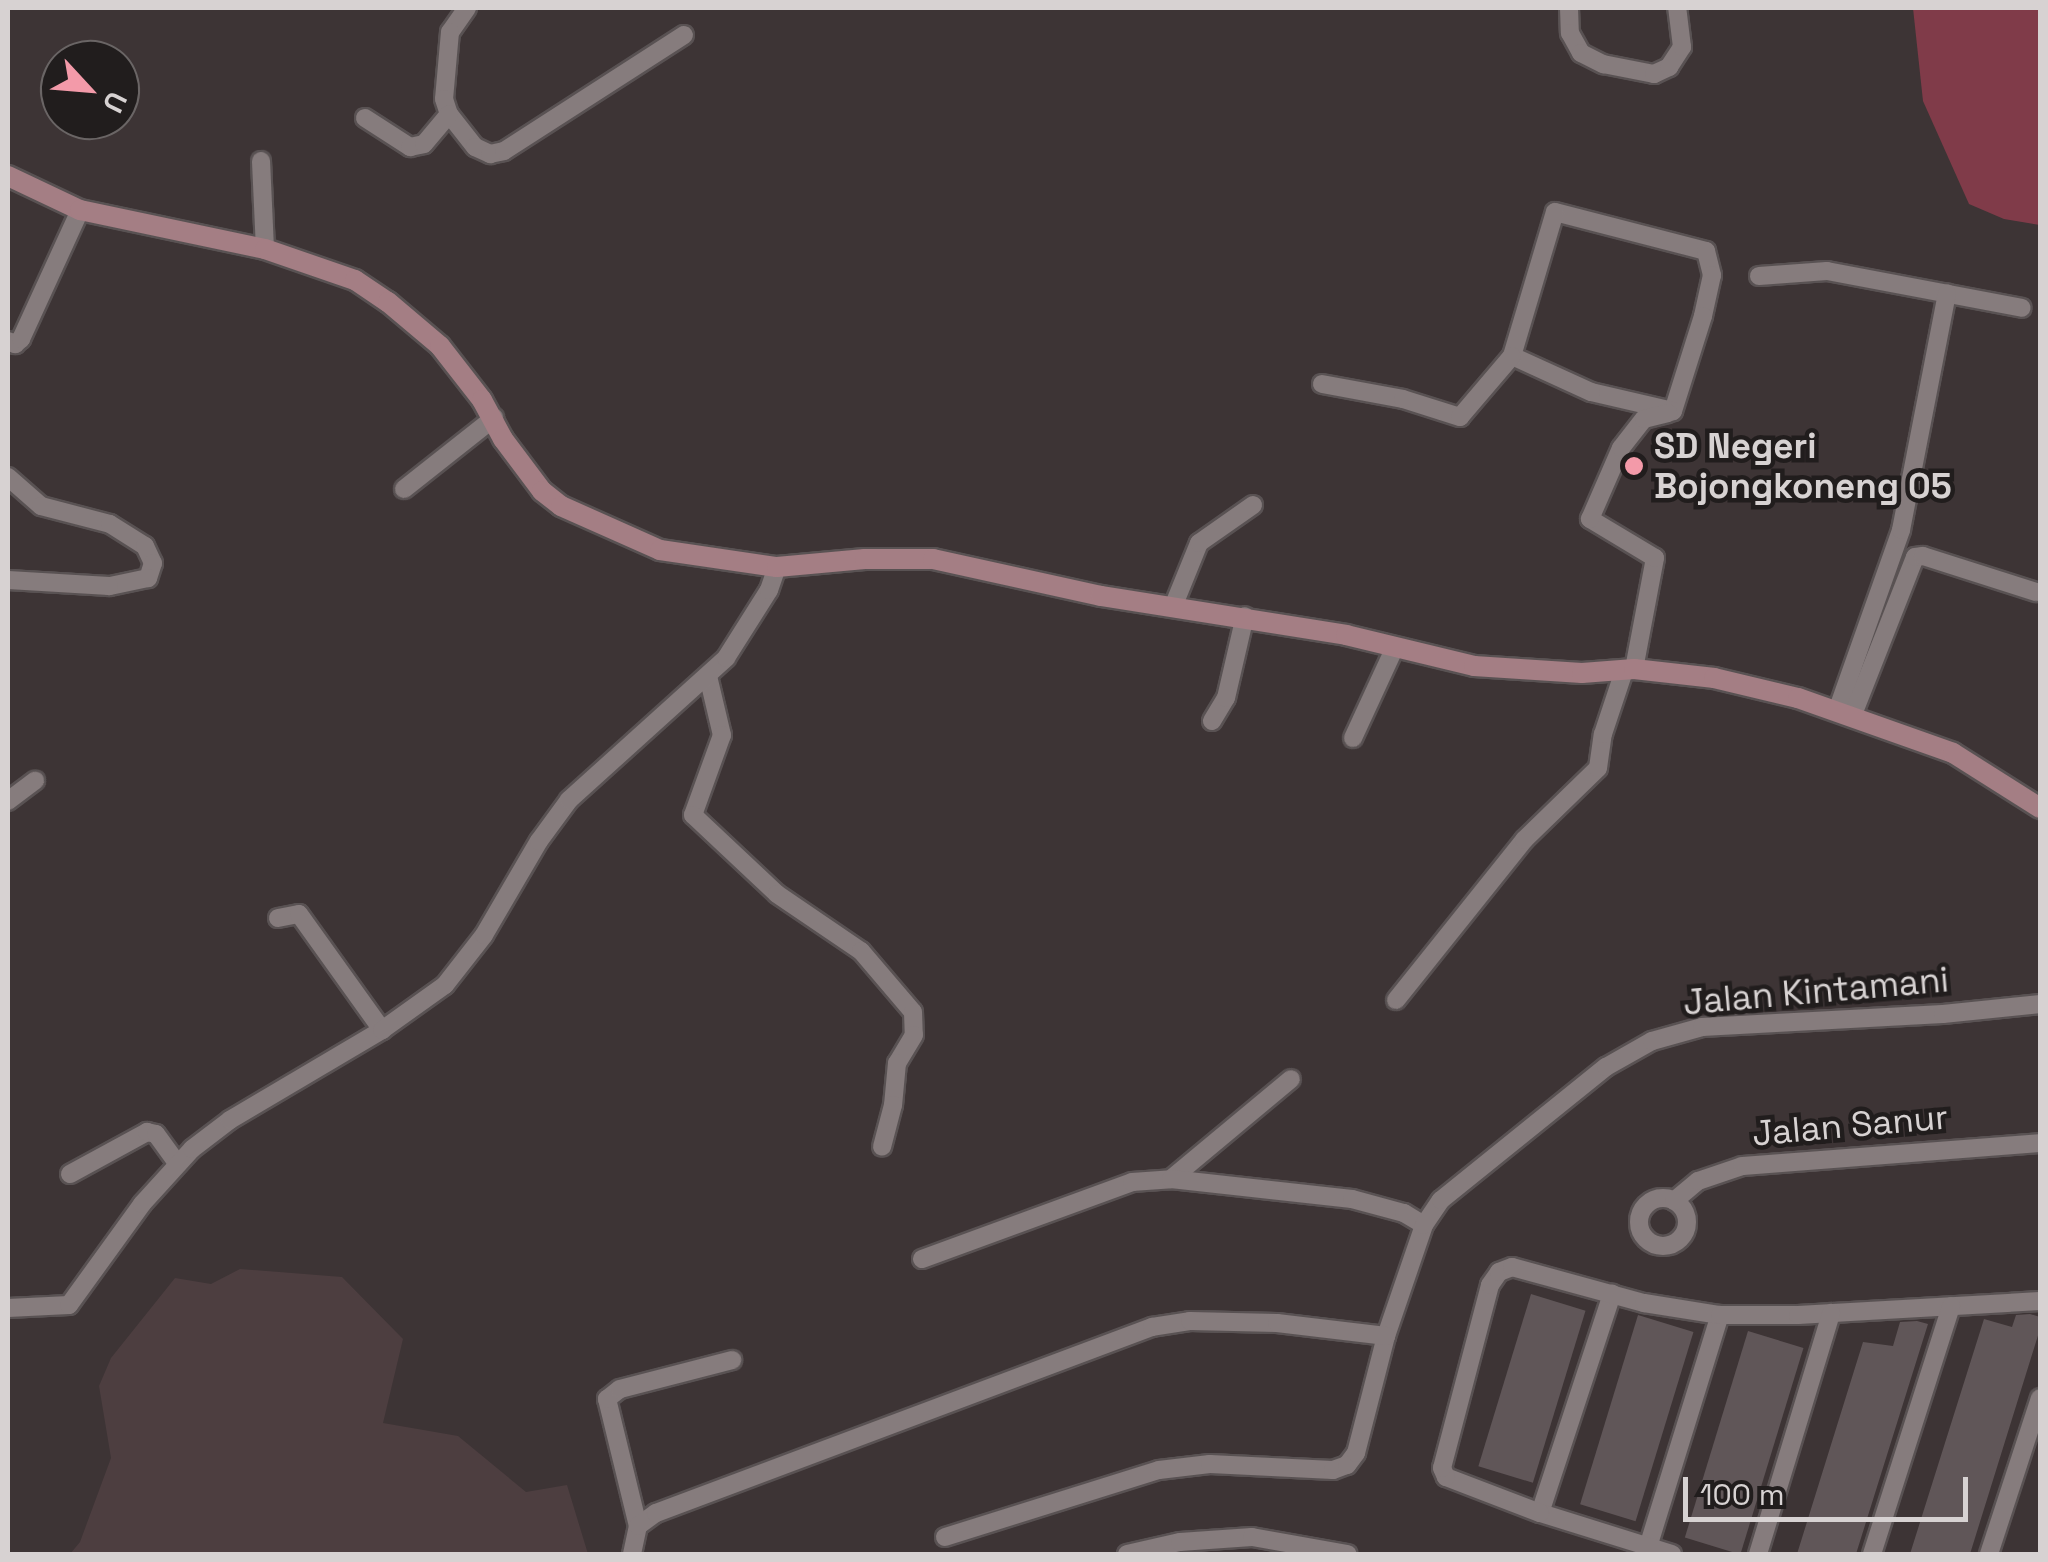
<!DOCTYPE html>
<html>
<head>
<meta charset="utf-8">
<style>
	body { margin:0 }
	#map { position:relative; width:2048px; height:1562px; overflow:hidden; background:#3d3435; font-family:"Space Grotesk",sans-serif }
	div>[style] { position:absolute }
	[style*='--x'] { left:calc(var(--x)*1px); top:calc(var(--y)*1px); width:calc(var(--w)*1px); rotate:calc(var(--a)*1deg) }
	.built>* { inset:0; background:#4d3e40 }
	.green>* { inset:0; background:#803b49 }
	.building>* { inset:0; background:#605658; transform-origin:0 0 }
	.roads { filter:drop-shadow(2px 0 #595253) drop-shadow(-2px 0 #595253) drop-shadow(0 2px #595253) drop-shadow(0 -2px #595253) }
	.street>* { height:18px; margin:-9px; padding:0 9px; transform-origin:9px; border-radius:9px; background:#867c7d }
	.street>.ring { margin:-9px; padding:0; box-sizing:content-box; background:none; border:18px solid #867c7d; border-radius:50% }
	.secondary>* { height:20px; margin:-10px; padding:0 10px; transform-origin:10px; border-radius:10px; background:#a47e84 }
	.dots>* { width:28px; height:28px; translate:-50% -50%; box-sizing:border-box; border:5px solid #211d1d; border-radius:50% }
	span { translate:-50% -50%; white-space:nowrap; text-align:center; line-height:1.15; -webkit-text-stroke:9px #211d1d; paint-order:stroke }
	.poi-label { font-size:35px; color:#d7d2d2; font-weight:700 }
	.left { translate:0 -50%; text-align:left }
	.street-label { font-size:35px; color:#d7d2d2 }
	.frame { position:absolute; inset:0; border:10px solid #d7d2d2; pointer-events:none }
	.north { position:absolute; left:40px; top:40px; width:100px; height:100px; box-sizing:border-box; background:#211d1d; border:2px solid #6a6565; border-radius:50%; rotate:116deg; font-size:28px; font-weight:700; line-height:40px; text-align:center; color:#d7d2d2 }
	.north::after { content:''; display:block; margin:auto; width:35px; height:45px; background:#f39aa9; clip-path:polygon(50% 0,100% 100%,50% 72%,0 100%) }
	.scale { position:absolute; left:1683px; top:1477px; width:285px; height:45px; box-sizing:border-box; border:5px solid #d7d2d2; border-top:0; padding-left:12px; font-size:30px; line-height:35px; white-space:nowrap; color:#d7d2d2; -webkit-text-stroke:8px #211d1d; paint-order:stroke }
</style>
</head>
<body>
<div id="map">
	<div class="built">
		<i style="clip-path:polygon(240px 1269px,342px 1277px,403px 1339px,383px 1423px,458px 1436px,526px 1492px,567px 1485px,588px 1554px,70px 1554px,80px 1542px,111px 1458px,99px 1386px,111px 1358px,175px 1278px,211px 1284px)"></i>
	</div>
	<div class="green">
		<i style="clip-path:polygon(1913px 8px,2040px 8px,2040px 225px,2004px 219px,1969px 204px,1923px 101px)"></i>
	</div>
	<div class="building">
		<i style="left:1531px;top:1294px;width:57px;height:180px;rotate:17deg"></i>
		<i style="clip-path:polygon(2030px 1314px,2040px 1317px,2040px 1329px,1970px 1554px,1910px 1554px,1984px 1319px,2012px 1327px,2016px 1315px)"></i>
		<i style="left:1638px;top:1315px;width:58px;height:198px;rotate:17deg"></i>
		<i style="clip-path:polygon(1917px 1321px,1928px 1324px,1856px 1554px,1797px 1554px,1863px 1342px,1893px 1346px,1900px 1322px)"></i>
		<i style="left:1748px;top:1331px;width:58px;height:216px;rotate:17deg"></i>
	</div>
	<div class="roads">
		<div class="street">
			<i style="--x:467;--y:8;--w:29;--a:125"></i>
			<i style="--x:450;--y:32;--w:67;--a:95.1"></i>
			<i style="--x:444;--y:99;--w:16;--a:72"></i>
			<i style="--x:449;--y:114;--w:42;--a:51.8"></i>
			<i style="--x:475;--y:147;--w:17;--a:25"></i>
			<i style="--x:490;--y:154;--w:14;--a:-12"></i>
			<i style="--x:504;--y:151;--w:214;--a:-32.8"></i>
			<i style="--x:1569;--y:8;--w:25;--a:88"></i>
			<i style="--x:1570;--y:33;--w:23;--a:61"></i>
			<i style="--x:1581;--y:53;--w:25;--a:27"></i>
			<i style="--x:1603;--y:64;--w:52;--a:11.1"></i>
			<i style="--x:1654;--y:74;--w:17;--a:-25"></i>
			<i style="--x:1669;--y:67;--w:24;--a:-57"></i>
			<i style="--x:1682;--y:47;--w:39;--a:-97"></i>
			<i style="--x:365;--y:118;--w:54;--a:32.8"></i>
			<i style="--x:410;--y:147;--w:14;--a:-12"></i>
			<i style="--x:424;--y:144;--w:39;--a:-50"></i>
			<i style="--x:261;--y:161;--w:88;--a:87.4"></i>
			<i style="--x:1555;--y:212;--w:156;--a:14.5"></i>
			<i style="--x:1706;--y:251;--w:25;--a:76"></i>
			<i style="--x:1712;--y:275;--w:42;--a:102.4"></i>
			<i style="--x:1703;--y:316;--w:100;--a:107.5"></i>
			<i style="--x:1673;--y:411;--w:84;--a:-167"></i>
			<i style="--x:1591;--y:392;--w:87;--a:-155.5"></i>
			<i style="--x:1512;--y:356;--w:150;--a:-73.4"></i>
			<i style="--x:1759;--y:276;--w:68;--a:-4.2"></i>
			<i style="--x:1827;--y:271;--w:198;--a:10.7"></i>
			<i style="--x:8;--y:341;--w:8;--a:23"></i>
			<i style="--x:15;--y:344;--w:8;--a:-40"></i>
			<i style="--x:21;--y:339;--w:142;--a:-65.4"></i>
			<i style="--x:1322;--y:384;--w:82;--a:10.5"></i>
			<i style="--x:1403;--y:399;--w:60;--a:17.5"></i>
			<i style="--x:1460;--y:417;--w:80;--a:-49.6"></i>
			<i style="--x:8;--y:477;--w:44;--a:41.3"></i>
			<i style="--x:41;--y:506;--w:71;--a:14.6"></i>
			<i style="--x:110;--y:524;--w:41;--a:32.2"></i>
			<i style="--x:145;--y:546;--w:19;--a:65"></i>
			<i style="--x:153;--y:563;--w:16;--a:108"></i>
			<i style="--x:148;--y:578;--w:40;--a:168"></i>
			<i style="--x:109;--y:586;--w:101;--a:-176.6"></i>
			<i style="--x:404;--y:489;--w:115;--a:-38.3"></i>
			<i style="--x:1173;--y:607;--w:69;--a:-67.9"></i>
			<i style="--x:1199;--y:543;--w:66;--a:-35.1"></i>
			<i style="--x:1634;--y:669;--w:113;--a:-79.3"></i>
			<i style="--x:1655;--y:558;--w:76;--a:-149"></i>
			<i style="--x:1590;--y:519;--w:77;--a:-66.4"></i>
			<i style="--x:1621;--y:448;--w:37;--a:-52"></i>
			<i style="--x:1644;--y:419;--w:25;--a:-14"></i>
			<i style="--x:708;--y:676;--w:61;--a:76.7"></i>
			<i style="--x:722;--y:735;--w:85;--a:109.9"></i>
			<i style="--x:693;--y:815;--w:115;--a:43.2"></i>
			<i style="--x:777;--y:894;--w:102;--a:34.2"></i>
			<i style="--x:861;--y:951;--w:80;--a:49.6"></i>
			<i style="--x:913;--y:1012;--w:23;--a:88"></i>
			<i style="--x:914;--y:1035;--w:33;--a:121"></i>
			<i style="--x:897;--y:1063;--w:42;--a:95.4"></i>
			<i style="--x:893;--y:1105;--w:43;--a:104.7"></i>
			<i style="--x:1837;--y:711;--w:192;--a:-70.5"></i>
			<i style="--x:1901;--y:530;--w:241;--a:-79"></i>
			<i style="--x:1852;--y:717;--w:172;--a:-68.5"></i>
			<i style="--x:1915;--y:557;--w:8;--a:-7"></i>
			<i style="--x:1923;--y:556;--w:119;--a:17.7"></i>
			<i style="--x:1212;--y:721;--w:27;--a:-59"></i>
			<i style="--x:1226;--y:698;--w:84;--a:-77"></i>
			<i style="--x:1353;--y:738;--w:100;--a:-65.2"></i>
			<i style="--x:8;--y:801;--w:34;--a:-37"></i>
			<i style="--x:278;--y:918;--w:21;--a:-11"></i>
			<i style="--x:299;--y:914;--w:143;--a:54.4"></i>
			<i style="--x:1396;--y:1000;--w:205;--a:-51.3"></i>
			<i style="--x:1524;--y:840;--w:103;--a:-44.2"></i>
			<i style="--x:1598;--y:768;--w:34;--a:-82"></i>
			<i style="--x:1603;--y:734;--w:66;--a:-71.6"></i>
			<i style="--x:70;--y:1174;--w:88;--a:-28.6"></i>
			<i style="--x:147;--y:1132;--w:9;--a:13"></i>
			<i style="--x:156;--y:1134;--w:37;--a:54"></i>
			<i style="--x:1171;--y:1179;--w:156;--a:-39.8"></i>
			<i class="ring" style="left:1639px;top:1198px;width:30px;height:30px"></i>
			<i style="--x:1674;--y:1201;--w:31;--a:-40"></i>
			<i style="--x:1698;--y:1181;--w:46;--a:-18.8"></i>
			<i style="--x:1742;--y:1166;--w:299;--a:-4.4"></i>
			<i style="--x:922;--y:1259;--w:224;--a:-20.1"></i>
			<i style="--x:1132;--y:1182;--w:39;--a:-4"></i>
			<i style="--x:1171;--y:1179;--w:182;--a:6.3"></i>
			<i style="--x:1352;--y:1199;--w:54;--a:15.1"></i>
			<i style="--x:1404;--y:1213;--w:23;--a:31"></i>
			<i style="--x:8;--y:1308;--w:61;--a:-2.8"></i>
			<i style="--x:69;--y:1305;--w:125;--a:-54.1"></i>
			<i style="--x:142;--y:1204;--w:74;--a:-47.7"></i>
			<i style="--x:192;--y:1149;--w:48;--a:-37.3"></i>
			<i style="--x:230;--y:1120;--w:177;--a:-30.6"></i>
			<i style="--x:382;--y:1030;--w:77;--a:-35.5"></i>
			<i style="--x:445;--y:985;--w:63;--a:-52"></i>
			<i style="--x:484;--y:935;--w:109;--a:-59.7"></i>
			<i style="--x:539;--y:841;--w:51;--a:-53.8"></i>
			<i style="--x:569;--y:800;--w:212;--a:-42.1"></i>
			<i style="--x:726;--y:658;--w:80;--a:-57.7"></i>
			<i style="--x:769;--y:590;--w:24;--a:-71"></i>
			<i style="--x:1540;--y:1513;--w:231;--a:-71.8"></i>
			<i style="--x:638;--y:1526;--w:131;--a:-103.7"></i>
			<i style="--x:607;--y:1399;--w:16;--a:-38"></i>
			<i style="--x:620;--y:1389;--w:116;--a:-14.5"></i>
			<i style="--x:945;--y:1537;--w:224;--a:-17.4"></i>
			<i style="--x:1159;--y:1470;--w:51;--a:-6.7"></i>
			<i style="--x:1210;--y:1464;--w:123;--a:2.8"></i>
			<i style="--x:1333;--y:1470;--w:15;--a:-20"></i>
			<i style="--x:1347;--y:1465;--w:15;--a:-53"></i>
			<i style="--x:1356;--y:1453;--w:121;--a:-75.6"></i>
			<i style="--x:1386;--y:1336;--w:117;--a:-71.1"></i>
			<i style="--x:1424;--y:1225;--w:30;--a:-56"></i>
			<i style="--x:1441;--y:1200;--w:212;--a:-38.9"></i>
			<i style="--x:1606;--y:1067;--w:53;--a:-29.5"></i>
			<i style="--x:1652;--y:1041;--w:52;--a:-15.6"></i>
			<i style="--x:1702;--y:1027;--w:241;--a:-3.1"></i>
			<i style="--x:1943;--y:1014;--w:98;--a:-5.9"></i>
			<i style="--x:1648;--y:1547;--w:243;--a:-72.8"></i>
			<i style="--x:632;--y:1554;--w:29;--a:-78"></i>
			<i style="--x:638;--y:1526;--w:22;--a:-36"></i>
			<i style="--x:656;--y:1513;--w:530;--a:-20.56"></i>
			<i style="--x:1152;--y:1327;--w:38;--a:-9"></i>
			<i style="--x:1190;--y:1321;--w:87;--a:1.3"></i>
			<i style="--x:1277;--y:1323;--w:110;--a:6.8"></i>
			<i style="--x:1127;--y:1554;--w:54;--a:-12.8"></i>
			<i style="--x:1180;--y:1542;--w:72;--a:-4"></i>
			<i style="--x:1252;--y:1537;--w:97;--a:10.1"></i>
			<i style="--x:1672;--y:1554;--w:138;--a:-162.7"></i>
			<i style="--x:1540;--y:1513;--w:101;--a:-159"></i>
			<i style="--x:1446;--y:1477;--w:10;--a:-114"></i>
			<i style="--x:1442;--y:1468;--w:189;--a:-75.3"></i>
			<i style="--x:1490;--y:1285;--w:16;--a:-55"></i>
			<i style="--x:1499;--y:1272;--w:14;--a:-21"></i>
			<i style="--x:1512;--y:1267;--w:137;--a:15.3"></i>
			<i style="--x:1644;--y:1303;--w:77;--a:9"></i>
			<i style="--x:1720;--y:1315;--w:78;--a:0"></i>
			<i style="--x:1798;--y:1315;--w:242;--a:-3.3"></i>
			<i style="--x:1758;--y:1554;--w:252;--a:-73.1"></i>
			<i style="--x:1872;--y:1554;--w:260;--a:-72.3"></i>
			<i style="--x:1989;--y:1554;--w:164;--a:-71.9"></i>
		</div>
		<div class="secondary">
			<i style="--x:8;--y:176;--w:80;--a:25.3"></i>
			<i style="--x:80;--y:210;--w:189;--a:11.9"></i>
			<i style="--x:265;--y:249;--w:95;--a:19"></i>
			<i style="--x:355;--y:280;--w:40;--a:34"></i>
			<i style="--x:388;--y:302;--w:68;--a:40.2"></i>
			<i style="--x:440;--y:346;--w:68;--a:52.1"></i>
			<i style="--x:482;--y:400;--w:44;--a:61.7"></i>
			<i style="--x:503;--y:439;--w:65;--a:53.1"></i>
			<i style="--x:542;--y:491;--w:24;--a:38"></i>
			<i style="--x:561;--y:506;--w:108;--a:24"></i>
			<i style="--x:660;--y:550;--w:118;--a:8.3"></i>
			<i style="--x:777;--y:567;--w:88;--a:-5.2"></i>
			<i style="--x:865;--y:559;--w:68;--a:0"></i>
			<i style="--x:933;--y:559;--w:172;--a:12.4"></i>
			<i style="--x:1101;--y:596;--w:248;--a:9"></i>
			<i style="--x:1346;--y:635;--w:132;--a:13.6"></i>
			<i style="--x:1474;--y:666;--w:108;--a:3.7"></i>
			<i style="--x:1582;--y:673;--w:52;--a:-4.4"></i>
			<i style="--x:1634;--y:669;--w:81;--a:6.4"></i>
			<i style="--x:1714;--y:678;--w:86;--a:13.4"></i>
			<i style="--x:1798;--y:698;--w:164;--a:19.5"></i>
			<i style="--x:1953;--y:753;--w:103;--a:32.3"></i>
		</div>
	</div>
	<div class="dots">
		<i style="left:1634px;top:466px;background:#f39aa9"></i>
	</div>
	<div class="poi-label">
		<span class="left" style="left:1654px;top:466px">SD Negeri<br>Bojongkoneng 05</span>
	</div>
	<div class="street-label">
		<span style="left:1816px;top:991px;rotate:-5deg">Jalan Kintamani</span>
		<span style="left:1850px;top:1125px;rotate:-5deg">Jalan Sanur</span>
	</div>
	<div class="frame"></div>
	<div class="north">U</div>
	<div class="scale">100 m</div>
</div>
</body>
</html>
